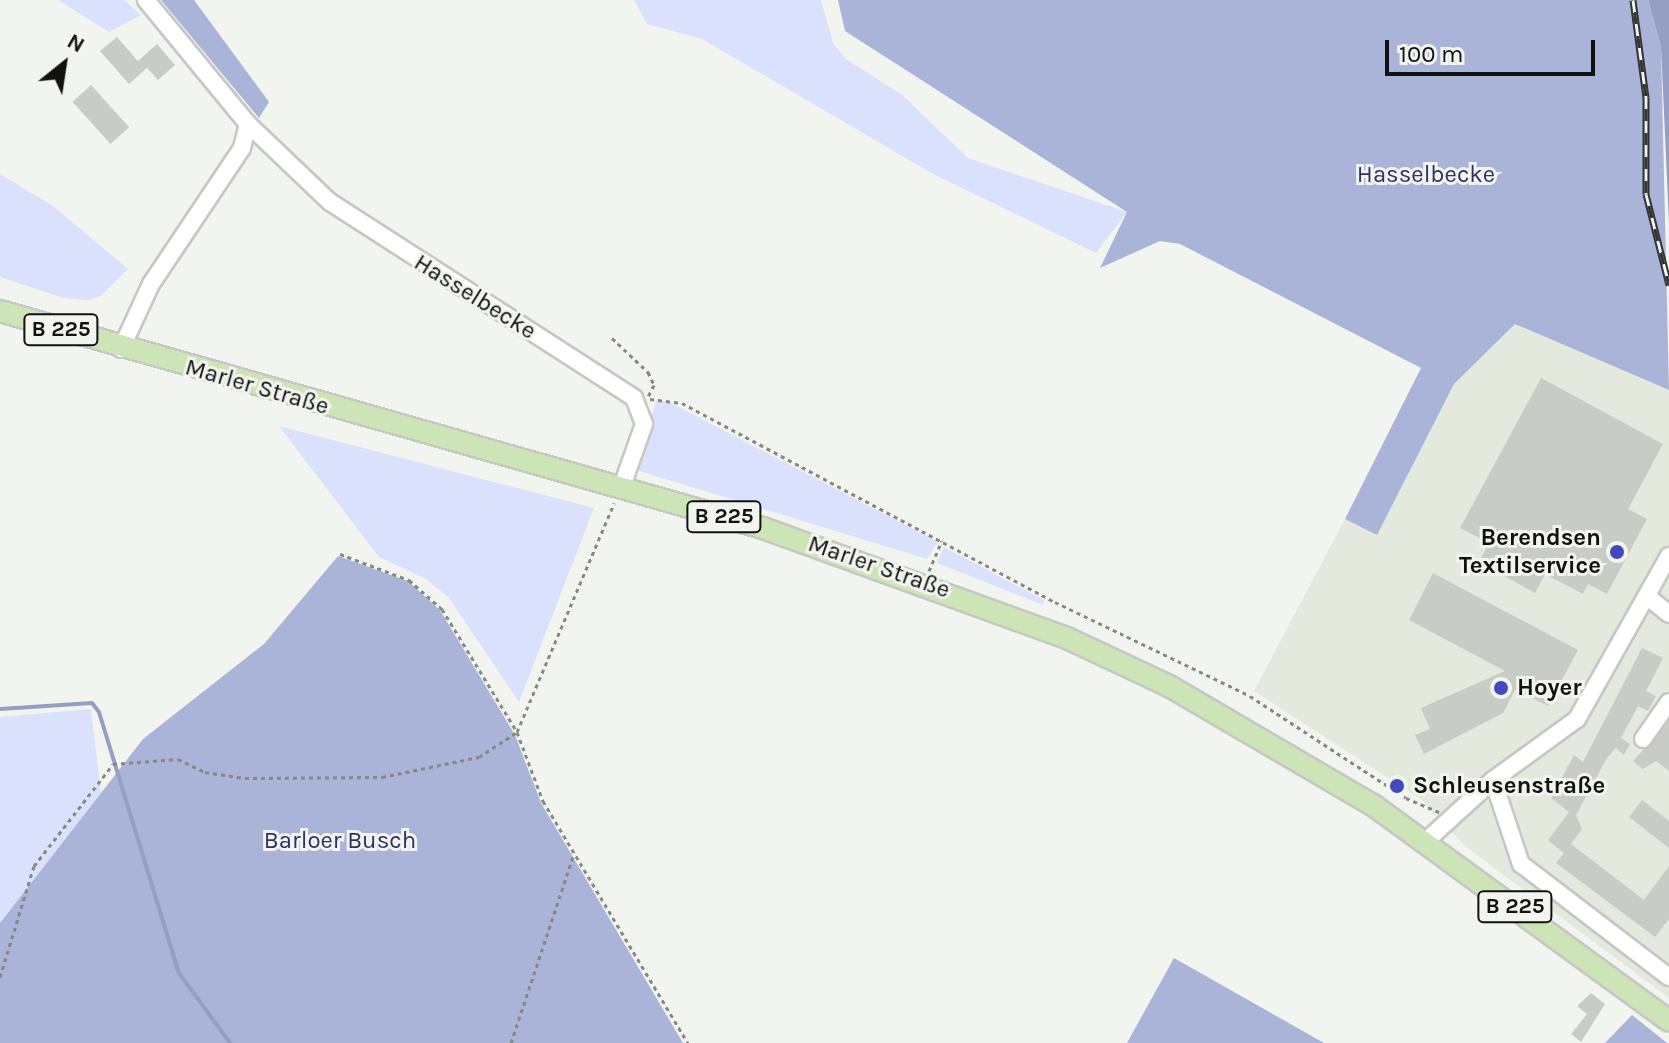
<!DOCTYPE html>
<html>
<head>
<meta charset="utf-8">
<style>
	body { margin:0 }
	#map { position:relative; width:1669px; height:1043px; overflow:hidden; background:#f2f5ef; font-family:Karla,sans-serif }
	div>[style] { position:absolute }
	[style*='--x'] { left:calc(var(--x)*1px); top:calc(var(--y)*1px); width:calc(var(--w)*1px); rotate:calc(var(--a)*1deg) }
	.built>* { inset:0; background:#e3e9dd }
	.green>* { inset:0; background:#dae1fc }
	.forest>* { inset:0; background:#aab3d8 }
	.water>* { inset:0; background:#969ec3 }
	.stream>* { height:4px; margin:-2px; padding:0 2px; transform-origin:2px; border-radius:2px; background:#969ec3 }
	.building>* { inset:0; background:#c9ccc6; transform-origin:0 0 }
	.path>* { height:3px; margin-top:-1.5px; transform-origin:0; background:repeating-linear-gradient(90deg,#868884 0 4px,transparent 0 8px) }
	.roads { filter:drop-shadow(2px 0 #c5c8c3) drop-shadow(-2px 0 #c5c8c3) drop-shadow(0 2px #c5c8c3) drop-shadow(0 -2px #c5c8c3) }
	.minor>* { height:16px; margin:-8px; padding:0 8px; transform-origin:8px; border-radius:8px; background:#fff }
	.major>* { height:20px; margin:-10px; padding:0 10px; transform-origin:10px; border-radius:10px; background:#cde5b6 }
	.rail>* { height:7px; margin-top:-3.5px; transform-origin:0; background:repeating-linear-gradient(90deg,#f2f5ef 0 12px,#343633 0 24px); box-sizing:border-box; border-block:2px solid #343633 }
	.dots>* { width:22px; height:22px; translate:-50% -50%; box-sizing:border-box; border:4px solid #f2f5ef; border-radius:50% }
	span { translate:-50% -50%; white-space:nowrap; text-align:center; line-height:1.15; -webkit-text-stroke:6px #f2f5ef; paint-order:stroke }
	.shield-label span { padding:2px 6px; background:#f2f5ef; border:2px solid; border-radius:6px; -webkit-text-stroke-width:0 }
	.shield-label { font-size:22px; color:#111210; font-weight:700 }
	.park-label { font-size:24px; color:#2c3364 }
	.street-label { font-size:24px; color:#111210 }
	.poi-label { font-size:24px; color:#111210; font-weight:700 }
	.right { translate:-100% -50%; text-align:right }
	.left { translate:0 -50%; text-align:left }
	.north { position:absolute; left:24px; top:24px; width:80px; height:80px; -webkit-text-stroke:6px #f2f5ef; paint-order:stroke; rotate:30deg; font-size:22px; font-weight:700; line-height:32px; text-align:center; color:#111210 }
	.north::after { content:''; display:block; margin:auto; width:28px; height:36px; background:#111210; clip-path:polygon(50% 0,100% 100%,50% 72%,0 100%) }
	.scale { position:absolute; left:1385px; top:40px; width:210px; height:36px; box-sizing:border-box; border:4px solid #111210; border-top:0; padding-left:10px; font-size:24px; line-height:28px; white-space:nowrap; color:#111210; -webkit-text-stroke:6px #f2f5ef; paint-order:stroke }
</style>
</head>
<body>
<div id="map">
	<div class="built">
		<i style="clip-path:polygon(1515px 324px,1669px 390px,1669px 998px,1465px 846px,1422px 800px,1254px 691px,1345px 519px,1377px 534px,1454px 384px)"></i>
	</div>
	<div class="green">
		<i style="clip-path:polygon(58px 0,124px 0,141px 15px,109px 32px)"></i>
		<i style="clip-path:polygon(634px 0,821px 0,833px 43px,846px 59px,901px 94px,968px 158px,1127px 212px,1096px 253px,933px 174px,702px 39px,647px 24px)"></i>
		<i style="clip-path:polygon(0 174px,53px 206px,128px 269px,101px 296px,88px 300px,63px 298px,0 277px)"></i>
		<i style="clip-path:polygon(657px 399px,671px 403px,938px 542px,927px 559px,636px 470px)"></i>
		<i style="clip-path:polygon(279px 426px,594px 508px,519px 702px,449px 598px,426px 579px,379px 557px)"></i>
		<i style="clip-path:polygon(944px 547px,1044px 600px,1043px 605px,937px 563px)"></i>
		<i style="clip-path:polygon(91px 709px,101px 793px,0 923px,0 717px)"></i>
	</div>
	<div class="forest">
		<i style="clip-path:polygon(161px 0,194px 0,269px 102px,259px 118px)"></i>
		<i style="clip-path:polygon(838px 0,1648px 0,1661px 47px,1669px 390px,1515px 324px,1454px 384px,1377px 535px,1345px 519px,1421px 368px,1180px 244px,1160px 241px,1100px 268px,1127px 212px,845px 31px)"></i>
		<i style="clip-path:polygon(338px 556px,408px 581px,440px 610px,515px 735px,541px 803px,683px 1043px,0 1043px,0 923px,143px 739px,264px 644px)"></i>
		<i style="clip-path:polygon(1174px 958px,1324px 1043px,1127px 1043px)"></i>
		<i style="clip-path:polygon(1632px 1015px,1667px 1043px,1605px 1043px)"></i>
	</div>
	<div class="water">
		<i style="clip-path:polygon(1648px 0,1669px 0,1669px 223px,1661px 47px)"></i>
	</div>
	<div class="stream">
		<i style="--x:0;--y:709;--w:92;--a:-3.7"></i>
		<i style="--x:92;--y:703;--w:11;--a:52"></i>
		<i style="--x:99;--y:712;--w:273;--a:73"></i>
		<i style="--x:179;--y:973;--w:87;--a:53.9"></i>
	</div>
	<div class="building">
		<i style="clip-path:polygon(117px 37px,138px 61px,157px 44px,175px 65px,158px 80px,147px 68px,129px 84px,100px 51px)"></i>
		<i style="left:91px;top:85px;width:57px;height:25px;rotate:48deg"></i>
		<i style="clip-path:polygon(1541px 378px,1663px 444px,1628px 509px,1647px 519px,1607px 594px,1588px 584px,1583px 594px,1545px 574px,1535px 593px,1479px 562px,1489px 543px,1460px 528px)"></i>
		<i style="clip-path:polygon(1433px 573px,1578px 650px,1548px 706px,1515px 690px,1503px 713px,1424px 754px,1415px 735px,1430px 729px,1421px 708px,1505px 671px,1409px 620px)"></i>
		<i style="clip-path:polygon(1642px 648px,1663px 658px,1646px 691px,1656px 696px,1648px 711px,1638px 706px,1621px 738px,1630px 744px,1624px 755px,1616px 748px,1607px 758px,1576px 815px,1582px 829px,1571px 844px,1644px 900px,1669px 866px,1669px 919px,1655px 937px,1556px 863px,1564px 853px,1548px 840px,1569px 812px,1551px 798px,1574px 755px,1583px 762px)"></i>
		<i style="clip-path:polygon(1669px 721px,1669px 771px,1656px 761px,1643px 769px,1633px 761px)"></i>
		<i style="clip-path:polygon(1642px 800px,1669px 821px,1669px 848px,1629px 817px)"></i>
		<i style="clip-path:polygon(1591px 993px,1605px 1004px,1581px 1042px,1571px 1034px,1587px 1014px,1577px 1006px)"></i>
	</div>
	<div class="path">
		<i style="--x:612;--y:338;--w:50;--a:43.4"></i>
		<i style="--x:648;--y:372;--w:14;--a:65"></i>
		<i style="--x:654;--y:385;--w:13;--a:117"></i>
		<i style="--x:650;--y:399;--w:32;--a:7"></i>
		<i style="--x:682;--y:403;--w:423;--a:28.1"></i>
		<i style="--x:1055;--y:602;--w:216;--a:25.7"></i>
		<i style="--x:1250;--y:696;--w:186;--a:33.2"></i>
		<i style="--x:1406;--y:798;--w:36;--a:23"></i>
		<i style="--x:340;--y:554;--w:74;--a:20.6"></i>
		<i style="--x:409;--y:580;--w:44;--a:41.3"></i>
		<i style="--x:442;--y:609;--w:144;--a:58.6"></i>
		<i style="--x:517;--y:732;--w:74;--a:69.4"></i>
		<i style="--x:543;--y:801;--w:282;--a:59.1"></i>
		<i style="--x:929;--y:571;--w:33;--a:-67"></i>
		<i style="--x:0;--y:977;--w:116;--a:-73"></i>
		<i style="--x:34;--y:866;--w:129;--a:-52.2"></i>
		<i style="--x:113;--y:764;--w:65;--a:-4.4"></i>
		<i style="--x:178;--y:759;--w:30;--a:26"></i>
		<i style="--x:205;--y:772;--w:40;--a:8.5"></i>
		<i style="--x:245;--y:778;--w:137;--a:-0.4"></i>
		<i style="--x:382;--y:777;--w:99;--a:-11.7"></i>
		<i style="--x:479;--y:757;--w:45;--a:-33.3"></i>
		<i style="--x:517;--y:732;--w:249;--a:-67"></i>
		<i style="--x:511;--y:1043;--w:199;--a:-71.6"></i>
	</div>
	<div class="roads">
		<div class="minor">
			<i style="--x:146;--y:0;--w:161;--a:50.6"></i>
			<i style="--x:248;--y:124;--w:113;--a:43.6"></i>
			<i style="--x:330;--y:202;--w:362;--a:32.8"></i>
			<i style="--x:634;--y:398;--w:28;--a:69"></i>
			<i style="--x:644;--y:424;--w:69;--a:109.5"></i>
			<i style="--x:121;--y:349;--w:72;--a:-65.2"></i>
			<i style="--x:151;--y:284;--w:164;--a:-56.2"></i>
			<i style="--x:242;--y:148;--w:25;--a:-76"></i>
			<i style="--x:1648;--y:597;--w:27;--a:39"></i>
			<i style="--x:1643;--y:739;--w:45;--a:-54.9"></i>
			<i style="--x:1493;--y:780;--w:89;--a:71.6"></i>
			<i style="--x:1521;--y:864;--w:186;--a:37.4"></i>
			<i style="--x:1426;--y:841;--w:91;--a:-42.3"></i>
			<i style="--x:1493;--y:780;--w:104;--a:-36"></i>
			<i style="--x:1577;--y:719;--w:187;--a:-60.6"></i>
		</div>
		<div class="major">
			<i style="--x:0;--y:311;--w:793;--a:15.88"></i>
			<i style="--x:763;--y:528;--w:323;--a:19.9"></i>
			<i style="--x:1067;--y:638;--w:113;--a:25.2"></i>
			<i style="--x:1169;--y:686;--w:236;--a:30.3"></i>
			<i style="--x:1373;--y:805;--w:366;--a:36.1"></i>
		</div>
	</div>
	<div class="rail">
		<i style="--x:1633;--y:0;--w:98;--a:82.4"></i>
		<i style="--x:1646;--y:97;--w:97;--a:90"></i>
		<i style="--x:1646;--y:194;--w:94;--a:75.8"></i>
	</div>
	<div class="dots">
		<i style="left:1617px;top:552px;background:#4249be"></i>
		<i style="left:1501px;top:688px;background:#4249be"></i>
		<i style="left:1397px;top:786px;background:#4249be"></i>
	</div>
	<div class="shield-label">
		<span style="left:61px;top:330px">B 225</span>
		<span style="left:724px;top:517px">B 225</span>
		<span style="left:1515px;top:907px">B 225</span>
	</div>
	<div class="park-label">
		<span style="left:1426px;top:175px">Hasselbecke</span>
		<span style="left:340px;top:841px">Barloer Busch</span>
	</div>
	<div class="street-label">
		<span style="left:475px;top:297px;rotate:32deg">Hasselbecke</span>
		<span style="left:257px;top:387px;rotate:16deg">Marler Straße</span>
		<span style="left:879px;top:567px;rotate:19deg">Marler Straße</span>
	</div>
	<div class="poi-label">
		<span class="right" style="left:1601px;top:552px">Berendsen<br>Textilservice</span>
		<span class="left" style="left:1517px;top:688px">Hoyer</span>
		<span class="left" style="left:1413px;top:786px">Schleusenstraße</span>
	</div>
	<div class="north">N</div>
	<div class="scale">100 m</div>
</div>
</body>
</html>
